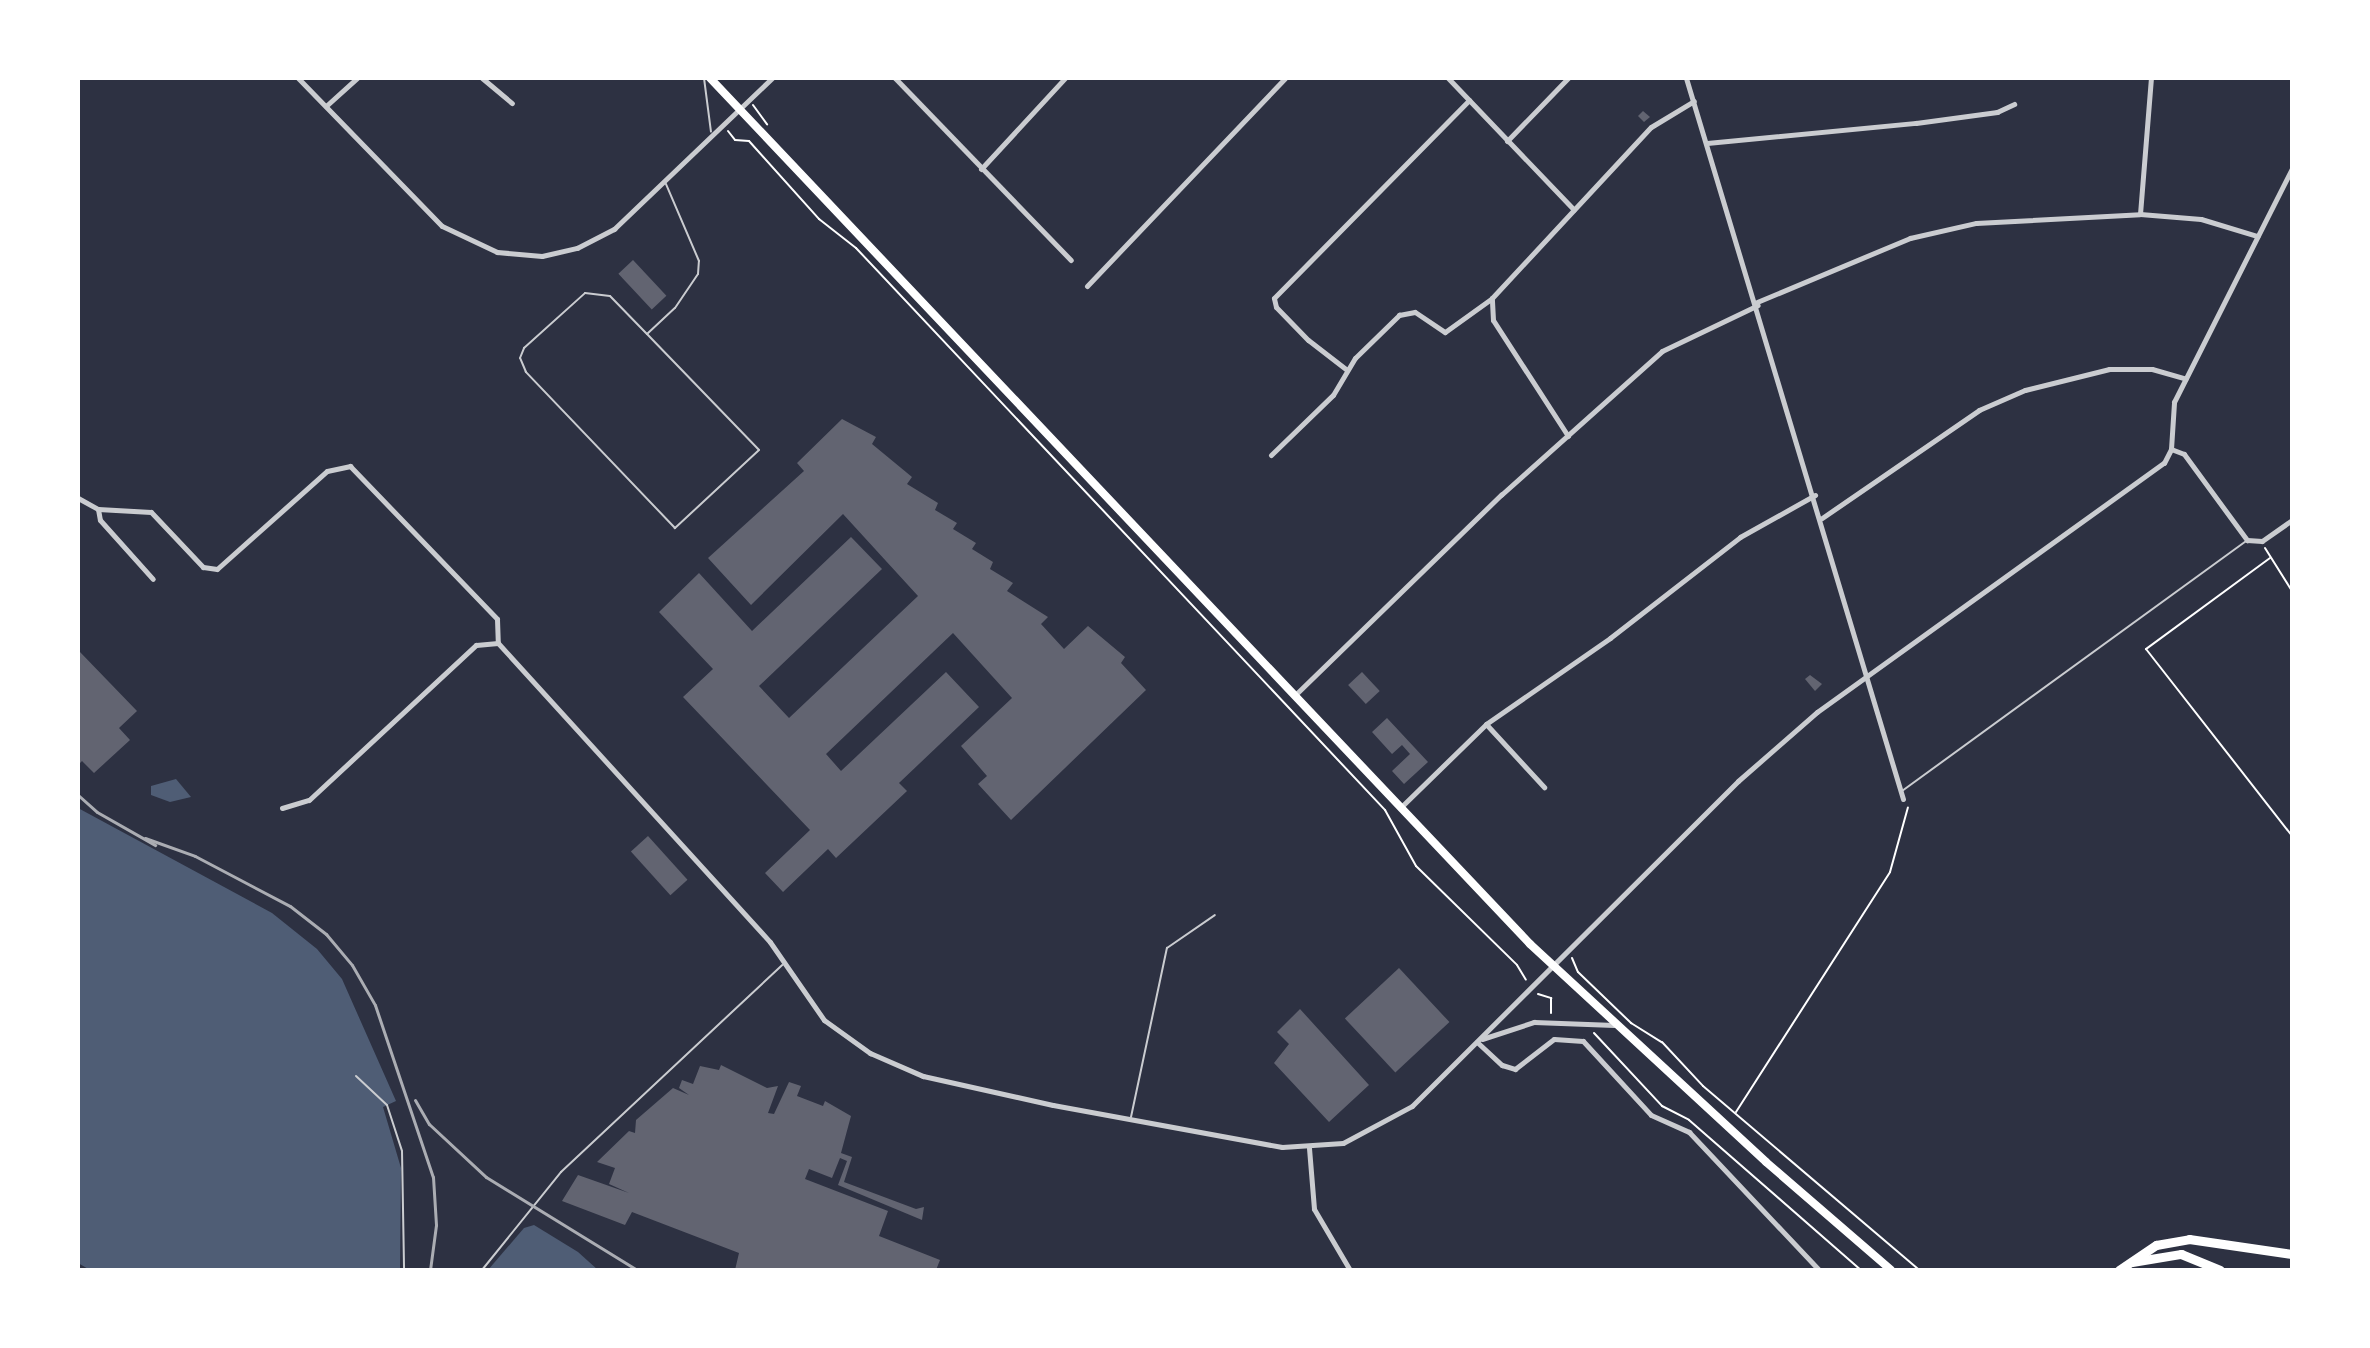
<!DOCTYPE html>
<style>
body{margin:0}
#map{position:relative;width:2370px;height:1348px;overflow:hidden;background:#2d3142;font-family:"Varela Round",sans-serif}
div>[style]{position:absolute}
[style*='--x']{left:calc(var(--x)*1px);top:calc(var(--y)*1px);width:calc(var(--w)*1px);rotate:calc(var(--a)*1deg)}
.water>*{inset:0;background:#4f5d75}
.building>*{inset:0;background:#626471;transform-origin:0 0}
.path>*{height:2px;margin:-1px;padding:0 1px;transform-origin:1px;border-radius:1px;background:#fff}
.service>*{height:2px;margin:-1px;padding:0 1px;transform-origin:1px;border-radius:1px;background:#caccd0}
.minor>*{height:5px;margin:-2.5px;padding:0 2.5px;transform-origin:2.5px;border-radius:2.5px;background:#caccd0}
.primary>*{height:8px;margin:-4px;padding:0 4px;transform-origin:4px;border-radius:4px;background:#fff}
.motorway>*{height:9px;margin:-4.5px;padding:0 4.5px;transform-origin:4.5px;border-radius:4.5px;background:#fff}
.rail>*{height:3px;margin:-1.5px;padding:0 1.5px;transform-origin:1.5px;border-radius:1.5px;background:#abadb3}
span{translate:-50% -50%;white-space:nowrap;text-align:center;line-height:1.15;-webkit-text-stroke:8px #fff;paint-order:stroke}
.frame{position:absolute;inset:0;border:80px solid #fff;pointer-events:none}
</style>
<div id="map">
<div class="water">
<div style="clip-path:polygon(176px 779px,191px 797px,170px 802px,151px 795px,151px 786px)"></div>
<div style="clip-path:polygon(78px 808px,272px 913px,317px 949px,342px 979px,396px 1101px,383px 1107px,401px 1168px,400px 1270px,90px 1270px,78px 1263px)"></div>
<div style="clip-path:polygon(534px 1225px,578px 1252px,598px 1270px,488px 1270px,524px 1228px)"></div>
</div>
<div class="building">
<div style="clip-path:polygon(1643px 111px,1650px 117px,1644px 122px,1638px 116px)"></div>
<div style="left:633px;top:260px;width:49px;height:20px;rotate:47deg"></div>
<div style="clip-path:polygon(842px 419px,876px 437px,872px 444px,912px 477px,907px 484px,938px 503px,935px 510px,957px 523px,953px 529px,976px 543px,972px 549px,993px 562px,990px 569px,1013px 583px,1007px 591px,1048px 617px,1041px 624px,1064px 649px,1088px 626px,1125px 657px,1121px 663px,1146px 690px,1011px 820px,978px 784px,987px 776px,961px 746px,1012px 698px,953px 633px,826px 754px,841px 771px,946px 672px,979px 707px,899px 783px,907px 791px,836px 858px,828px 849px,783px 892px,765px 873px,810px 830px,683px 697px,713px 669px,659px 612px,699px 573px,752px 631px,851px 537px,882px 569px,759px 686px,789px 718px,918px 596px,843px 514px,751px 605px,708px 558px,804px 471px,797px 463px)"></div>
<div style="clip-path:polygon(80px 652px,137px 711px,119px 728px,130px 740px,94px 773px,82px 761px,78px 765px)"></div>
<div style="left:1362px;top:672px;width:26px;height:19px;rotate:47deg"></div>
<div style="clip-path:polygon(1810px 675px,1822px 684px,1815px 691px,1805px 679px)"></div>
<div style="clip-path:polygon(1387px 718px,1428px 762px,1404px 784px,1392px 771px,1410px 754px,1402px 745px,1392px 754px,1372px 732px)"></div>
<div style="left:648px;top:836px;width:59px;height:23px;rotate:48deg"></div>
<div style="left:1399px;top:968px;width:74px;height:74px;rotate:47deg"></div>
<div style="clip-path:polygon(1300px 1009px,1369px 1085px,1329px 1122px,1274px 1063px,1289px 1044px,1277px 1032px)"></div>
<div style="clip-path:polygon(721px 1065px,767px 1088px,778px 1086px,768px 1113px,774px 1114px,789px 1082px,801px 1086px,797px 1096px,823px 1106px,825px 1101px,851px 1116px,841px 1153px,852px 1157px,844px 1182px,916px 1209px,924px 1207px,922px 1220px,838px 1185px,847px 1161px,840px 1158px,832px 1178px,809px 1169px,805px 1179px,888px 1211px,879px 1236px,940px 1260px,936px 1270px,735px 1270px,739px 1253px,632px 1212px,625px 1225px,562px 1201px,578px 1175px,629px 1193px,609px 1184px,615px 1168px,597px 1162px,629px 1131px,635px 1133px,636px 1120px,673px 1088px,689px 1095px,679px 1088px,682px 1080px,693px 1084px,700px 1066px,719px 1070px)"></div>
</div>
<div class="path">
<div style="--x:753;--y:105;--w:24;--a:54"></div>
<div style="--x:728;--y:131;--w:11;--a:52"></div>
<div style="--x:735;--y:140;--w:14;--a:4"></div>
<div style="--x:749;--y:141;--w:105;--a:48.1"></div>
<div style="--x:819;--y:219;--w:47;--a:38.1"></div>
<div style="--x:856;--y:248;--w:772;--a:46.73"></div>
<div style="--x:1385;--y:810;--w:64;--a:61"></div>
<div style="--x:1416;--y:866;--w:141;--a:44.4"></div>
<div style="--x:1517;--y:965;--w:17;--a:59"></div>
<div style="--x:2265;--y:548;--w:51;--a:57.9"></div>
<div style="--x:2270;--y:558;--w:154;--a:143.7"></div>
<div style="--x:2146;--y:649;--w:237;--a:52"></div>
<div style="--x:1572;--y:958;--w:15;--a:67"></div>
<div style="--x:1578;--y:972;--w:74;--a:43.9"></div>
<div style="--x:1631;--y:1023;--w:36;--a:32"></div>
<div style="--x:1662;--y:1042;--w:60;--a:47"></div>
<div style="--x:1703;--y:1086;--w:284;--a:40.4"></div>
<div style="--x:1538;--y:994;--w:14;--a:17"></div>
<div style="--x:1551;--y:998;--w:15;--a:90"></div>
<div style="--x:1594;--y:1033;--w:100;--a:47"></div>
<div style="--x:1662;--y:1106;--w:30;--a:27"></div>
<div style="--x:1689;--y:1120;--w:228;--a:41.1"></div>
<div style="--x:1736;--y:1112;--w:285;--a:-57.3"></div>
<div style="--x:1890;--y:872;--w:67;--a:-74.5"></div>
<div style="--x:78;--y:1268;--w:4;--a:34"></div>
</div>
<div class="service">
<div style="--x:704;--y:78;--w:54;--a:82.6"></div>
<div style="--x:647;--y:334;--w:161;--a:46"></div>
<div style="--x:759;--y:450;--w:115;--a:137.1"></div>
<div style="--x:675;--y:528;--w:216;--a:-133.7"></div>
<div style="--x:526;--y:372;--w:15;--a:-113"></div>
<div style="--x:520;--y:358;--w:11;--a:-68"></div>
<div style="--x:524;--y:348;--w:82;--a:-42"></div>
<div style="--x:585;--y:293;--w:25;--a:7"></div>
<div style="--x:610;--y:296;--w:53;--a:45.8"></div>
<div style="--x:647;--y:334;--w:38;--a:-43"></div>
<div style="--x:675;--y:308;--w:41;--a:-55.9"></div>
<div style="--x:698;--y:274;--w:13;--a:-86"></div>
<div style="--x:699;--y:261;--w:84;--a:-113.2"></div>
<div style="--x:1902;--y:791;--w:425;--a:-36"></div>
<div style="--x:356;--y:1076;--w:42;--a:43.1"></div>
<div style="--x:387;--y:1105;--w:48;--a:71.9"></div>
<div style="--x:402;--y:1151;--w:119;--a:89"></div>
<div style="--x:1131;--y:1117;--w:173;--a:-78"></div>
<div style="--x:1167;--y:948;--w:58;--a:-34.5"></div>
<div style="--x:482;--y:1270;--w:126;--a:-51.1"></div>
<div style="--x:561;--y:1172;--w:303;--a:-43.1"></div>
</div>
<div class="minor">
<div style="--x:298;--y:78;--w:206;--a:45.8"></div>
<div style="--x:442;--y:226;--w:61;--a:25.3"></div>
<div style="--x:497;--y:252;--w:45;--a:5.1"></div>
<div style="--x:542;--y:256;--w:36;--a:-13"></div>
<div style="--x:577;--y:248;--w:42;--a:-27.2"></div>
<div style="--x:614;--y:229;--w:219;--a:-43.7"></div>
<div style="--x:482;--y:78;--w:39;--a:40"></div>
<div style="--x:895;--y:78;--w:253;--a:46"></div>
<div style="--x:1448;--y:78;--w:182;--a:46.3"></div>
<div style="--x:1686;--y:78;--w:753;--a:73.25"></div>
<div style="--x:326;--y:106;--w:42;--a:-42.1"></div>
<div style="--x:1507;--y:141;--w:88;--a:-45.9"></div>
<div style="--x:1707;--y:143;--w:210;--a:-5.5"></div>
<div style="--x:1916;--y:123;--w:82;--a:-7.7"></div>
<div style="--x:1997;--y:112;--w:19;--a:-25"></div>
<div style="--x:981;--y:169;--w:124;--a:-47.3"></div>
<div style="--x:2140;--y:214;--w:136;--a:-85.4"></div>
<div style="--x:1087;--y:286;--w:287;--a:-46.4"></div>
<div style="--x:1757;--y:302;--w:166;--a:-22.7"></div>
<div style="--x:1910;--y:238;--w:68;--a:-12.8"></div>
<div style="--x:1976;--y:223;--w:164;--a:-3.1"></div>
<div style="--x:2140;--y:214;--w:61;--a:4.7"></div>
<div style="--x:2201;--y:219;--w:59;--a:16.9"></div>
<div style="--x:1347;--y:370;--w:49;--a:-142.4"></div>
<div style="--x:1308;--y:340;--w:46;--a:-134.1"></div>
<div style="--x:1276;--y:307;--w:9;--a:-103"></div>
<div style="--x:1274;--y:298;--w:278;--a:-45.4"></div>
<div style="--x:1568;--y:436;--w:138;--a:-122.9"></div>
<div style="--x:1493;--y:320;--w:22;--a:-93"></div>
<div style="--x:1492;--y:298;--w:233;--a:-47.1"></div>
<div style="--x:1651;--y:127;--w:50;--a:-31.2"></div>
<div style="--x:2171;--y:449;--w:14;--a:21"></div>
<div style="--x:2184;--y:454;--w:107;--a:53.8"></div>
<div style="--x:2247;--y:540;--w:15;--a:4"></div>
<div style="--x:2262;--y:541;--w:37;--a:-35"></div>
<div style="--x:1271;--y:455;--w:86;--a:-44.1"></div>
<div style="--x:1333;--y:395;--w:43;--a:-59.3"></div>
<div style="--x:1355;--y:358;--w:62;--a:-44.3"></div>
<div style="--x:1399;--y:315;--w:16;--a:-11"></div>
<div style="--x:1415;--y:312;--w:36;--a:34"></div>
<div style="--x:1445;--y:332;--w:57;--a:-35.7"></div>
<div style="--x:78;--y:498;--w:23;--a:29"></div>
<div style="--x:98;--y:509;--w:53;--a:3.2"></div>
<div style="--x:151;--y:512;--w:76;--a:46.6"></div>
<div style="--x:203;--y:567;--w:14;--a:8"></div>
<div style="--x:217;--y:569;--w:147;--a:-41.7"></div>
<div style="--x:327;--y:471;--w:24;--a:-12"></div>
<div style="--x:350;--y:466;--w:212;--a:46.1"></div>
<div style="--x:497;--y:619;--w:24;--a:88"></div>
<div style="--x:98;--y:509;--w:11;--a:80"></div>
<div style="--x:100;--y:520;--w:79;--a:48.1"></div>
<div style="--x:1822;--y:518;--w:191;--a:-34.5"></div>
<div style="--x:1979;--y:410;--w:50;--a:-23.5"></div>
<div style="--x:2025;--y:390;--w:87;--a:-14"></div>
<div style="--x:2109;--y:369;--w:43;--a:0"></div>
<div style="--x:2152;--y:369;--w:35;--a:16"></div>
<div style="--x:1294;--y:696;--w:289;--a:-44.2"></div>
<div style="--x:1501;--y:495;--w:216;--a:-41.8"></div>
<div style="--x:1662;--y:351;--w:106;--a:-25.6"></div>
<div style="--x:1486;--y:724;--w:86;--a:47.4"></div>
<div style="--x:282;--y:808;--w:28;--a:-17"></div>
<div style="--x:309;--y:800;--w:228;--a:-42.9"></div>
<div style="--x:476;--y:645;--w:22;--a:-5"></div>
<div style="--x:498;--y:643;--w:404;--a:47.7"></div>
<div style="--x:770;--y:942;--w:95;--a:55.3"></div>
<div style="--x:824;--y:1020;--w:57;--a:35.7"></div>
<div style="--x:870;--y:1053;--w:58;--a:23.5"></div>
<div style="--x:923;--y:1076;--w:133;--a:12.6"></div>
<div style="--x:1053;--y:1105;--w:233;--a:10.4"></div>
<div style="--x:1282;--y:1147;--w:61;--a:-3.8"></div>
<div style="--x:1343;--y:1143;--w:78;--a:-28.2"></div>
<div style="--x:1412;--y:1106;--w:460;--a:-44.9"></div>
<div style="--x:1738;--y:781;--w:105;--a:-41.1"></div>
<div style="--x:1817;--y:712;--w:427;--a:-35.7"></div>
<div style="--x:2164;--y:463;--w:16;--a:-63"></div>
<div style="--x:2171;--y:449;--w:47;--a:-86.3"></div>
<div style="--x:2174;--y:402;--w:262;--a:-63.2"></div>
<div style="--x:1400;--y:808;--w:120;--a:-44.3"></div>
<div style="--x:1486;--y:724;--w:151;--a:-34.7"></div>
<div style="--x:1610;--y:638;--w:165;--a:-37.8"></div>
<div style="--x:1740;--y:537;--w:86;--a:-29.2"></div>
<div style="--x:1482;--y:1039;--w:55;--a:-18.1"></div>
<div style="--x:1534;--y:1022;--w:80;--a:2.1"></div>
<div style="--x:1477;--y:1042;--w:34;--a:43"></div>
<div style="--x:1502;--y:1065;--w:14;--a:17"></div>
<div style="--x:1515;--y:1069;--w:49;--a:-37.6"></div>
<div style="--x:1554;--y:1039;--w:29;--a:4"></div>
<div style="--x:1583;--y:1041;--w:100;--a:47.4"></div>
<div style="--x:1651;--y:1115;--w:42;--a:24.1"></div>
<div style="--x:1689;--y:1132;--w:190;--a:46.7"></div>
<div style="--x:1309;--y:1148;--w:61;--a:85.3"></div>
<div style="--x:1314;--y:1209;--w:71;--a:59.5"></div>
</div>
<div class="primary">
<div style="--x:710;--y:78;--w:1193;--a:46.56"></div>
<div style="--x:1530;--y:944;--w:321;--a:42.7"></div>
<div style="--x:1766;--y:1162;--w:165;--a:40.8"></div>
</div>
<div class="motorway">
<div style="--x:2132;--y:1262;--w:50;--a:-9.3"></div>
<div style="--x:2181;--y:1254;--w:42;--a:22.3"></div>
<div style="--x:2119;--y:1270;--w:45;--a:-34"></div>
<div style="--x:2156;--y:1245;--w:34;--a:-10"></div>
<div style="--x:2189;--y:1239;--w:104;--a:8.3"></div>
</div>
<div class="rail">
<div style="--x:78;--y:795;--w:25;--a:42"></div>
<div style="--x:97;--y:812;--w:67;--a:29.6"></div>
<div style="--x:145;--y:838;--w:53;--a:19.8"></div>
<div style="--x:195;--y:856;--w:107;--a:27.8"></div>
<div style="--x:290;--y:906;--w:46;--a:37.9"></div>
<div style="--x:326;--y:934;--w:40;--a:50"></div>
<div style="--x:352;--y:965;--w:46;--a:60.1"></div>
<div style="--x:375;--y:1005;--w:182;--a:71.4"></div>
<div style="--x:433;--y:1177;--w:48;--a:86.4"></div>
<div style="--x:436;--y:1225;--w:45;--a:97.6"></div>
<div style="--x:415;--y:1100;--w:28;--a:60"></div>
<div style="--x:429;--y:1124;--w:78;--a:42.9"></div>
<div style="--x:486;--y:1177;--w:177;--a:31.6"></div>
</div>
<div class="frame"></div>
</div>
